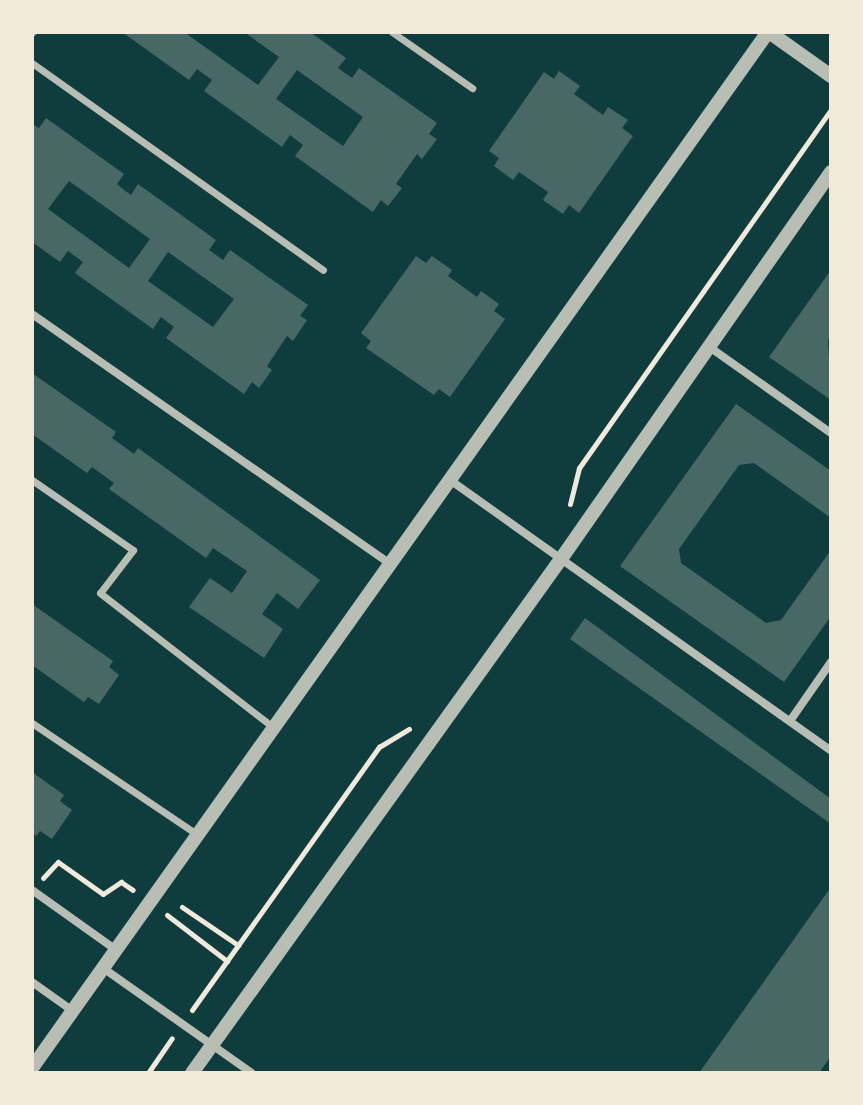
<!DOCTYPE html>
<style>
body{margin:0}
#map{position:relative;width:863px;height:1105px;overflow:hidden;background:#0f3d3e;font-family:Raleway,sans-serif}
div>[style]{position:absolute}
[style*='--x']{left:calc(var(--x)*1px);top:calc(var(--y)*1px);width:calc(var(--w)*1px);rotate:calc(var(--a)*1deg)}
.building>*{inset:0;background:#486865}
.path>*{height:5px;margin:-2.5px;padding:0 2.5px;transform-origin:2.5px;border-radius:2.5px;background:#f1e9da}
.pedestrian>*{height:7px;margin:-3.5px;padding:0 3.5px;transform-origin:3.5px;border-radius:3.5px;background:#b8beb3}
.minor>*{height:8px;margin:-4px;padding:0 4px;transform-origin:4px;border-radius:4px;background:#b8beb3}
.tertiary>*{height:14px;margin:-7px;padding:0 7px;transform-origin:7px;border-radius:7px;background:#b8beb3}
span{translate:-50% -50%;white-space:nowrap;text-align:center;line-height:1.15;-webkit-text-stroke:7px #f1e9da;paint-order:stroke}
.frame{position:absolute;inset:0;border:34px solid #f1e9da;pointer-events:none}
</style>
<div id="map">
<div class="building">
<div style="clip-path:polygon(evenodd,122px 32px,184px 32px,258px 85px,279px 57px,244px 32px,310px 32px,346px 58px,338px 68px,352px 78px,359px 68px,437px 123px,429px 134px,437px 139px,422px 159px,417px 154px,396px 184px,402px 188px,388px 206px,381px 200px,373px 212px,295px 156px,303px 145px,290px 135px,282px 147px,204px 91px,212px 80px,197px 69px,189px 80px,122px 32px,297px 70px,363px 117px,343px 146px,276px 99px,297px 70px)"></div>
<div style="clip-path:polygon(559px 71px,580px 86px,574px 94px,603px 115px,608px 107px,628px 120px,622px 128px,633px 136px,579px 213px,569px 205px,563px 214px,543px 200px,548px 192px,519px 172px,513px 180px,494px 166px,499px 158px,489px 151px,544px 72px,554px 79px)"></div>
<div style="clip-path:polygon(evenodd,46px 118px,124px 174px,117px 184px,124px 190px,131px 195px,138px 184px,216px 240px,209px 250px,223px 260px,230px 250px,308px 305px,300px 316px,307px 320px,293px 341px,287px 336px,267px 366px,272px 370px,259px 388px,252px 382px,244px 394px,166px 338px,174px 327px,161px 317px,153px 329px,75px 273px,83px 262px,68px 251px,60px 262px,32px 242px,32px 124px,39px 128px,46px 118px,69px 181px,150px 239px,129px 268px,48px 209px,69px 181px,46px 118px,168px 252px,234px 299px,213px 327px,148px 281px,168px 252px)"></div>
<div style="clip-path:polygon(416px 256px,426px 263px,432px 256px,452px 270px,448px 276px,477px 297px,481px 291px,499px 304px,494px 311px,505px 319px,450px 397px,439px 389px,434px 395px,366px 348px,371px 341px,361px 333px)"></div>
<div style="clip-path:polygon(831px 270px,831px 336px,828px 340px,831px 400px,769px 357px)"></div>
<div style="clip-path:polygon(32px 373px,116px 432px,112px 438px,134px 454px,138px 448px,320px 580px,298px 609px,277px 593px,262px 614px,283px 629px,264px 658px,189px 607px,210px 578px,232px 593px,247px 571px,213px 548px,206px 558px,109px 489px,114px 483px,92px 467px,87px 473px,32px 434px)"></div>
<div style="clip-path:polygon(736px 404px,831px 471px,831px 518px,754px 463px,739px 465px,679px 549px,681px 563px,766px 623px,781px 620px,831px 550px,831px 616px,784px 682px,620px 566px)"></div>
<div style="clip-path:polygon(32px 604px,113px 661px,109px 667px,119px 675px,99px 704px,88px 697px,84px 702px,32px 665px)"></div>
<div style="clip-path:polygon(585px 618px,831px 799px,831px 824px,570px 639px)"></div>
<div style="clip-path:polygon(32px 772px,64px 795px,60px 801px,72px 810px,52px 839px,40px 831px,36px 836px,32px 833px)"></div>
<div style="clip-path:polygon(831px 887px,831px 1056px,819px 1073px,699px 1073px)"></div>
</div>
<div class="path">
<div style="--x:570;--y:504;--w:37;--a:-76"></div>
<div style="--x:579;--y:468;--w:438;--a:-54.9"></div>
<div style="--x:43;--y:878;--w:22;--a:-47"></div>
<div style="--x:58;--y:862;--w:55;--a:35.4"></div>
<div style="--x:103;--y:894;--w:22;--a:-34"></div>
<div style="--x:121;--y:882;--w:14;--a:34"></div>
<div style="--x:182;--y:907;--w:68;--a:34.2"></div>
<div style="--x:167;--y:915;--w:76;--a:37.5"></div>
<div style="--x:192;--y:1010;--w:323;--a:-54.6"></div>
<div style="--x:379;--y:747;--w:35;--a:-31"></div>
<div style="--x:148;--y:1073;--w:42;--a:-55.6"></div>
</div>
<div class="pedestrian">
<div style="--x:392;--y:32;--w:98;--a:35"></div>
<div style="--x:32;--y:63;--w:357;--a:35.4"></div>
<div style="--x:32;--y:480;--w:123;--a:34.7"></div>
<div style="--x:133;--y:550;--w:54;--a:127.5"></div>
<div style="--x:100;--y:593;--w:220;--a:37.8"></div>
<div style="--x:32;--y:723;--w:200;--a:34"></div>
</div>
<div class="minor">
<div style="--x:32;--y:33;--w:1;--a:-45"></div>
<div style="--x:32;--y:314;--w:437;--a:34.9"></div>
<div style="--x:708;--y:346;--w:151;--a:35.3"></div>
<div style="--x:450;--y:480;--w:468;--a:35.4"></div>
<div style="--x:790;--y:721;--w:72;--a:-55.2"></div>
<div style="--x:32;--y:890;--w:103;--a:35.5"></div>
<div style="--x:103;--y:968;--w:182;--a:35.2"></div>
<div style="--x:32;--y:982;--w:50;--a:35.3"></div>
</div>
<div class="tertiary">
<div style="--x:769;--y:32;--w:76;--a:35.4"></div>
<div style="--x:32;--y:1068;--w:1271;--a:-54.61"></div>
<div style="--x:192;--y:1073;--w:633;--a:-54.33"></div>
<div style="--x:561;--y:559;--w:472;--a:-55.1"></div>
</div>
<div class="frame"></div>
</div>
